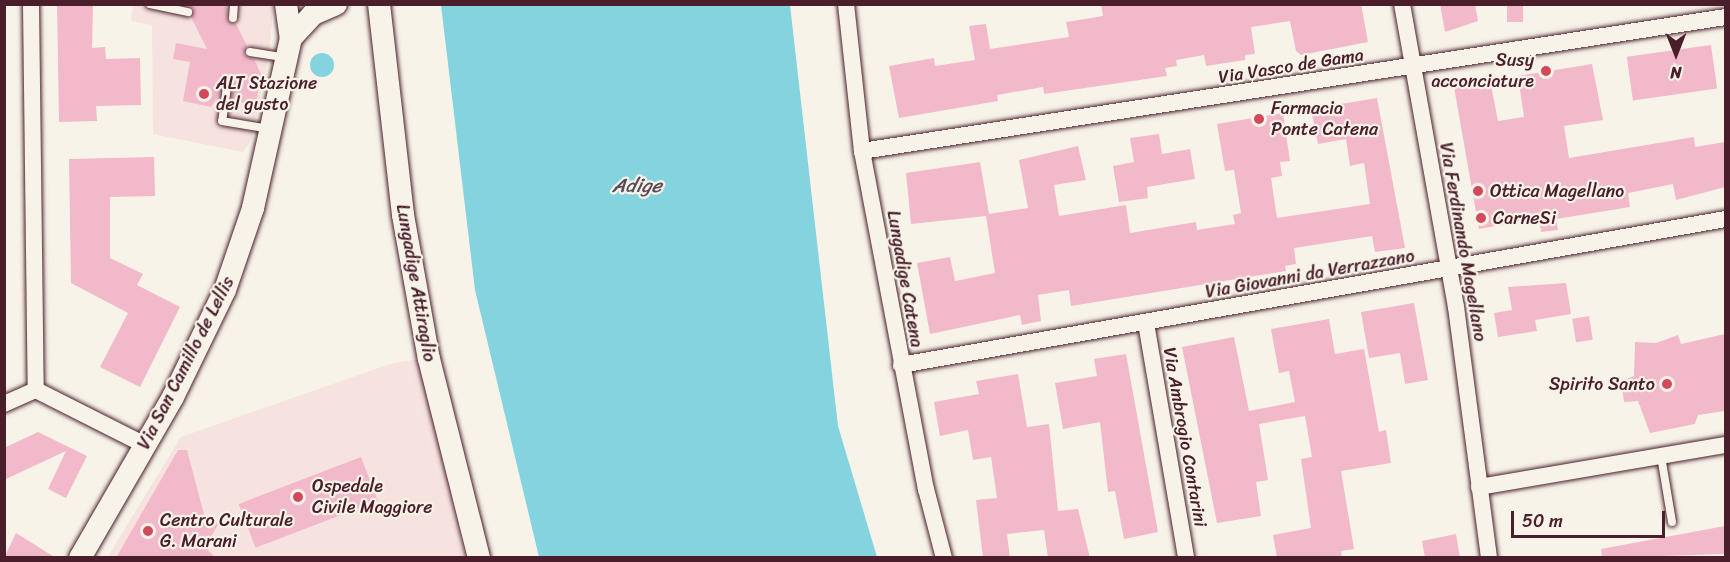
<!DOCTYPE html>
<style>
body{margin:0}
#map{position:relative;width:1730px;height:562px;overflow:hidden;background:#f7f3e8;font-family:Sriracha,sans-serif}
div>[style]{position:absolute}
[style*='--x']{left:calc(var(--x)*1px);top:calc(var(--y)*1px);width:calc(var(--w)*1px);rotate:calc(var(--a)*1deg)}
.built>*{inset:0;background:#f6e2df}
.water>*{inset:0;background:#84d4e0}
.round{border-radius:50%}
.building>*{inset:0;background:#f2b9cb;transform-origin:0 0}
.roads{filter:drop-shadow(0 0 2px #4a1f2b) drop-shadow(0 0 2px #4a1f2b)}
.lane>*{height:8px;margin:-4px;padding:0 4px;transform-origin:4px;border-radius:4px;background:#f7f3e8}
.street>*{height:16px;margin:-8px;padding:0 8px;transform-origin:8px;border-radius:8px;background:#f7f3e8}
.secondary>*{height:22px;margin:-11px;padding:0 11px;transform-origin:11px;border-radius:11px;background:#f7f3e8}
.dots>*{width:16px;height:16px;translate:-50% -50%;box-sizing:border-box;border:3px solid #f7f3e8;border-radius:50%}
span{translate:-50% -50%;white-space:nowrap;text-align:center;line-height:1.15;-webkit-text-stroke:4.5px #f7f3e8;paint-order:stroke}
.poi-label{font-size:18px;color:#4a1f2b}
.right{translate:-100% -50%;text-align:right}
.left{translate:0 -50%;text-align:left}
.street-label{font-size:18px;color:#4a1f2b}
.water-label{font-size:20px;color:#584c58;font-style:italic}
.frame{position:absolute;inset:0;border:6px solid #4a1f2b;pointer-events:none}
.north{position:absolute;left:1646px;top:24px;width:60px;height:60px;-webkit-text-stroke:4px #f7f3e8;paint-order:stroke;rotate:180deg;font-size:16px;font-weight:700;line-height:24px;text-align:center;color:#4a1f2b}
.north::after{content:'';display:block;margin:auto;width:21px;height:27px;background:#4a1f2b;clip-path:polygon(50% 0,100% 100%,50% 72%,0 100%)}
.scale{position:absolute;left:1511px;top:511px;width:154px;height:27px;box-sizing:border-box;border:3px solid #4a1f2b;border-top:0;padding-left:8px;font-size:18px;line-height:21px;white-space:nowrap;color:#4a1f2b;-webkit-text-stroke:4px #f7f3e8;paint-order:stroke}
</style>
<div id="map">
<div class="built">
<div style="clip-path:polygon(133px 5px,273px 5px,270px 47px,252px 139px,243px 152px,153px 134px,152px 25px,131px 21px)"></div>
<div style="clip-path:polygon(421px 359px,465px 557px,107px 558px,181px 437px,393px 363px)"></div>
</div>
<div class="water">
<div style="clip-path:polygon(441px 5px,790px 5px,838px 426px,877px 557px,539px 557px,475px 290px)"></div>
<div class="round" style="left:310px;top:53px;width:24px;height:24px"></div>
</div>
<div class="building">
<div style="clip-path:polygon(57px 4px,93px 4px,92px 48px,105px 47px,106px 59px,140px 58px,141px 105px,96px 106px,97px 121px,59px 122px)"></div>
<div style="clip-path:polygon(184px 4px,226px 4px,228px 21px,236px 24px,247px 46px,244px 55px,254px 59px,261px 74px,256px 105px,231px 101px,233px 85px,227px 81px,211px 107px,183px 101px,190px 62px,173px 59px,176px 43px,207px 49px,191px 17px,194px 9px)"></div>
<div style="clip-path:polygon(1101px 4px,1361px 4px,1368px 42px,1301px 55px,1296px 51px,1290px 21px,1251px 27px,1255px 54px,1245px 55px,1245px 60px,1206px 66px,1204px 55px,1176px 60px,1177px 66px,1165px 68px,1167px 76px,1044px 94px,1043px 87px,997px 95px,998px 101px,899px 118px,889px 66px,934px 58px,935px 66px,975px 60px,969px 26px,986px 24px,990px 49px,1069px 37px,1066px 22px,1103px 16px)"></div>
<div style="clip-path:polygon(1440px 4px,1475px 4px,1478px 21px,1445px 32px)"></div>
<div style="left:1507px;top:4px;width:16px;height:18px"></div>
<div style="left:1711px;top:45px;width:44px;height:85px;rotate:82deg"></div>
<div style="clip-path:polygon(1592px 64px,1603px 120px,1564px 126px,1569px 158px,1694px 137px,1695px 147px,1725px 142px,1725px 187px,1676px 200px,1673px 184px,1628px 193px,1630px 207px,1556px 219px,1558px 230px,1541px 232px,1539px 218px,1479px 229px,1454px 87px,1490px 80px,1498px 121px,1524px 117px,1518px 76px)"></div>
<div style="clip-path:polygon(1377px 98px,1405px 248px,1375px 252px,1372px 236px,1294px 248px,1296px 264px,1285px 266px,1286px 271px,1071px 306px,1069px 290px,1038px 295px,1041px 321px,1022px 325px,1020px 315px,930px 334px,917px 263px,950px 257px,955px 281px,995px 273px,986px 216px,911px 224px,906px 173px,980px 162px,989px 214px,1028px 208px,1019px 160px,1078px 146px,1086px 180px,1054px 185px,1059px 216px,1126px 205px,1130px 233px,1196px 222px,1197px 230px,1235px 224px,1233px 215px,1241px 213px,1234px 170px,1225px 171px,1217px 124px,1283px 113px,1290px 161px,1280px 162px,1282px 176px,1271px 178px,1277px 218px,1370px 204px,1364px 163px,1350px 166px,1346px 139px,1318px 144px,1311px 109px)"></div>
<div style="clip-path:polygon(1159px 134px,1162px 154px,1190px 149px,1195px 179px,1147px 187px,1148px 198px,1119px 202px,1113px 166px,1134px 162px,1130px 138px)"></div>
<div style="clip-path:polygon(154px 157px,155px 196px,110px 197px,110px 258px,143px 274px,137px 285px,180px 307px,140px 387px,100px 367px,128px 313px,71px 283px,69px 159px)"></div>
<div style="clip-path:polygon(1566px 283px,1571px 314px,1535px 320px,1537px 331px,1498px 337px,1494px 313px,1512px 310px,1508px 287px)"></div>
<div style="clip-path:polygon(1414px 303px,1428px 380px,1405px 384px,1400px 353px,1369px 358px,1361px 312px)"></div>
<div style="left:1589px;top:316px;width:24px;height:17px;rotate:81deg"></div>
<div style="clip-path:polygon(1329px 319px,1335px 354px,1364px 349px,1379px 432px,1386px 430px,1391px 463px,1341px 471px,1354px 549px,1341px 551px,1342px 558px,1277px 558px,1273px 535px,1311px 528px,1301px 459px,1312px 457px,1305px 416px,1259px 424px,1268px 480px,1256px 482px,1261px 516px,1217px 523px,1182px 347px,1234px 337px,1249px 411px,1295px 402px,1289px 371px,1279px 373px,1271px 329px)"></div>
<div style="clip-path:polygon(1725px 334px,1725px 411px,1698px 415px,1695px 424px,1650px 433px,1638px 401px,1624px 402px,1621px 381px,1634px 376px,1635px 342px,1656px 343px,1678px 335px,1681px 344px)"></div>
<div style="clip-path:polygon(1126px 354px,1158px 532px,1124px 539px,1115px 491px,1108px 492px,1100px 422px,1063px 429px,1055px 383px,1097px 376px,1094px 359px)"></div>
<div style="clip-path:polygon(1018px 374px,1027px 427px,1049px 424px,1058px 511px,1078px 509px,1090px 558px,1048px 558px,1044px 530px,1007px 534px,1010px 558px,983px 558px,976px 500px,997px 498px,991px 457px,973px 460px,968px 430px,940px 436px,934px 402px,979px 394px,976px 381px)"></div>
<div style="clip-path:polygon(38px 432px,87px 456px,66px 498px,48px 489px,66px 451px,4px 480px,4px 448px)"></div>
<div style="clip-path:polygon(178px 450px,187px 450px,207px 526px,219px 523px,205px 547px,216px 558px,116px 558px)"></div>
<div style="left:361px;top:457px;width:47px;height:131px;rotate:69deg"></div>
<div style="clip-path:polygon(1725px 526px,1725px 554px,1602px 558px,1601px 549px)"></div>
<div style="clip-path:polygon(16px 533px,56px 558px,4px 558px)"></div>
<div style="clip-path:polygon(1456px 534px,1460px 558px,1425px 558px,1422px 541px)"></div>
</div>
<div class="roads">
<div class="lane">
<div style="--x:150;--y:4;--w:39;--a:12"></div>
<div style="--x:233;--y:18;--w:14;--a:-86"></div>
<div style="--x:250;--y:52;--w:36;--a:9"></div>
<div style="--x:227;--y:87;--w:34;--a:98"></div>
<div style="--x:222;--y:121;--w:49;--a:9.5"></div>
<div style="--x:1661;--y:456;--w:67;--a:80.5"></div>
</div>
<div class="street">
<div style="--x:31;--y:4;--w:386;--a:89.3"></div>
<div style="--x:846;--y:4;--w:148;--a:83.8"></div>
<div style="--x:862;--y:151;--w:344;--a:79.3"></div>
<div style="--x:926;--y:489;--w:71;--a:75.4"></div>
<div style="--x:1402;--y:4;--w:308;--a:79.9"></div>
<div style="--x:1456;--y:307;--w:253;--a:82.5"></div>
<div style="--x:862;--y:151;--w:874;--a:-8.82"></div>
<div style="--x:1146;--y:323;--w:238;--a:80.3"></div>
<div style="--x:901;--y:365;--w:838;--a:-10.04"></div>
<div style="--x:4;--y:404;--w:35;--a:-24"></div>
<div style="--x:36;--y:390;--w:122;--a:26.8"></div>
<div style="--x:1479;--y:487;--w:251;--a:-9.7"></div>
</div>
<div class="secondary">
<div style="--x:286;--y:4;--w:34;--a:82"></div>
<div style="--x:379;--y:4;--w:212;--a:83.5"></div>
<div style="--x:403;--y:215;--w:146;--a:79.8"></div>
<div style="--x:429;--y:359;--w:205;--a:75.9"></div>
<div style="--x:80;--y:558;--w:186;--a:-60"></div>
<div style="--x:173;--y:397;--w:119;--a:-64.1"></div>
<div style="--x:225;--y:290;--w:87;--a:-71.1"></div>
<div style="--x:253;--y:208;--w:174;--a:-77.4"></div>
<div style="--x:291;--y:38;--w:33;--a:-47"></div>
<div style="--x:313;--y:14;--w:25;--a:-23"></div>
</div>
</div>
<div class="dots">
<div style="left:1546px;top:71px;background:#d1495b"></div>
<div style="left:204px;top:94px;background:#d1495b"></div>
<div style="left:1259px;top:119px;background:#d1495b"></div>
<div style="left:1478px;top:191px;background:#d1495b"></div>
<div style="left:1481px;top:218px;background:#d1495b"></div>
<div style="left:1667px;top:384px;background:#d1495b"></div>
<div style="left:298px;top:497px;background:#d1495b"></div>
<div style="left:148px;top:531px;background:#d1495b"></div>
</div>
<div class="poi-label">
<span class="right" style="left:1534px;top:71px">Susy<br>acconciature</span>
<span class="left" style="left:216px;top:94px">ALT Stazione<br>del gusto</span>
<span class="left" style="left:1271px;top:119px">Farmacia<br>Ponte Catena</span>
<span class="left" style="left:1490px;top:191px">Ottica Magellano</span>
<span class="left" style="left:1493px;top:218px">CarneSi</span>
<span class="right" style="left:1655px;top:384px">Spirito Santo</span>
<span class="left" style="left:312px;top:497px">Ospedale<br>Civile Maggiore</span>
<span class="left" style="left:160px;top:531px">Centro Culturale<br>G. Marani</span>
</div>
<div class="street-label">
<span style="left:1291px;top:66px;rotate:-9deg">Via Vasco de Gama</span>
<span style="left:1463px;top:242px;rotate:80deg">Via Ferdinando Magellano</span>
<span style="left:1310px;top:274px;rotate:-10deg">Via Giovanni da Verrazzano</span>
<span style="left:905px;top:279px;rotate:80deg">Lungadige Catena</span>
<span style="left:416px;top:283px;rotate:80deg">Lungadige Attiraglio</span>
<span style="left:186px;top:363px;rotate:-63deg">Via San Camillo de Lellis</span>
<span style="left:1185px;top:437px;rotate:80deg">Via Ambrogio Contarini</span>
</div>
<div class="water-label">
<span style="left:637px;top:185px">Adige</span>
</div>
<div class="frame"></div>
<div class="north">N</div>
<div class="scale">50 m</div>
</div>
